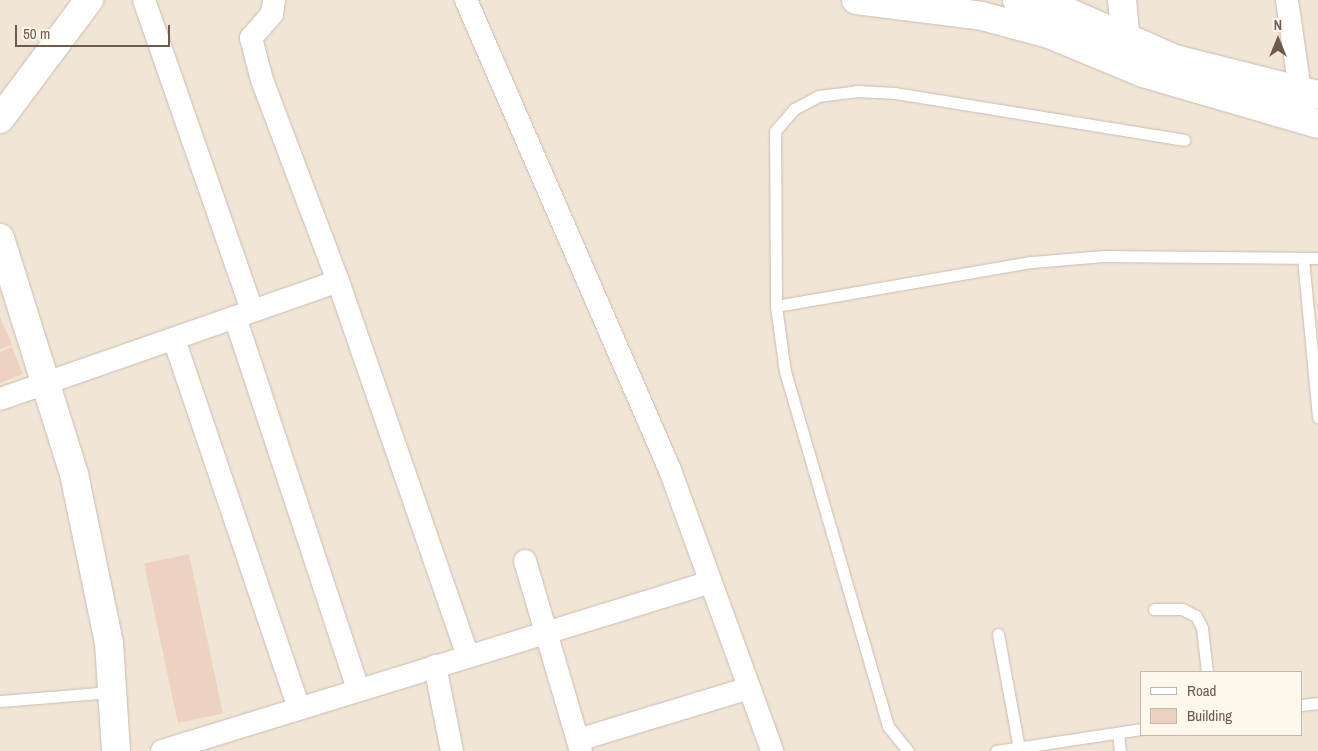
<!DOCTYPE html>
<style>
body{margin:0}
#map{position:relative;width:1318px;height:751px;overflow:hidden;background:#faf3e7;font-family:"Archivo Narrow",sans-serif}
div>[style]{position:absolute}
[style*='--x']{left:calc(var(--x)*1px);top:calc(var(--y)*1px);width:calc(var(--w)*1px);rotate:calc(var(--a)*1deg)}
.residential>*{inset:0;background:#f1e5d6}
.building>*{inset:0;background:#edd2c1;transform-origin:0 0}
.roads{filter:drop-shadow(0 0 1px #cbbbae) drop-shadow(0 0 1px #cbbbae)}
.service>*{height:11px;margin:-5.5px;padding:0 5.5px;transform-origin:5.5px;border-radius:5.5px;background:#fff}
.minor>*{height:22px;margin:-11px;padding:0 11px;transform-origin:11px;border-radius:11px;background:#fff}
.secondary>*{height:28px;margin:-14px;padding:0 14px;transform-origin:14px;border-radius:14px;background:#fff}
span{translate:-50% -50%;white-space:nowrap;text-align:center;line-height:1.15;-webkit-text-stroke:4px #fdf7ec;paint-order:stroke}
.legend{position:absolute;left:1140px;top:671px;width:162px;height:65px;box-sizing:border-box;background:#fdf7ec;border:1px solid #c5b8ac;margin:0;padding:6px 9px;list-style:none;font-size:15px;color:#715a4d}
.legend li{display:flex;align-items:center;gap:10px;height:25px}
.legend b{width:25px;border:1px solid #c5b8ac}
.north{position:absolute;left:1253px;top:15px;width:50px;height:50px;-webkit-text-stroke:4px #fdf7ec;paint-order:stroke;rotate:0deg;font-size:14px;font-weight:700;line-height:20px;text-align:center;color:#715a4d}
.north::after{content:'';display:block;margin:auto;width:18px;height:22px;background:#715a4d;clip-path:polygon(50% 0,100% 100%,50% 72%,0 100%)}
.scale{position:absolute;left:15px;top:25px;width:155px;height:22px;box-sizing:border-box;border:2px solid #715a4d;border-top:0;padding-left:6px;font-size:15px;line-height:18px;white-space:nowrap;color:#715a4d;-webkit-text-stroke:4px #fdf7ec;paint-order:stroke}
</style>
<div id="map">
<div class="residential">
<div style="clip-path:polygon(evenodd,0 0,1318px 0,1318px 751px,0 751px,0 0,1142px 672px,1302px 672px,1302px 735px,1142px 735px,1142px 672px)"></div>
</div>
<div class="building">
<div style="clip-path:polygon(0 317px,12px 345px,0 349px)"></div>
<div style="clip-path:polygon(12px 347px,23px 374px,0 383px,0 352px)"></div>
<div style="left:189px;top:554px;width:163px;height:46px;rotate:78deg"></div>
</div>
<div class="roads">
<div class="service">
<div style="--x:1303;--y:258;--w:160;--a:84.6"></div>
<div style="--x:776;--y:306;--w:260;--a:-9.8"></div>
<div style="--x:1032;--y:262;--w:72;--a:-4.8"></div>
<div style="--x:1104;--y:256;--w:214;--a:0.5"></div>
<div style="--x:1154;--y:609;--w:28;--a:0"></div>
<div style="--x:1182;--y:609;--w:16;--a:27"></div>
<div style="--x:1196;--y:616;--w:13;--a:63"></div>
<div style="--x:1202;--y:628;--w:44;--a:83.5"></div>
<div style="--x:998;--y:634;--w:116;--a:79.6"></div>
<div style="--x:0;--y:701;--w:112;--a:-4.6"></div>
<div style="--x:1302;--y:705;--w:16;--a:-7"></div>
<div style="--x:1118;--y:733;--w:18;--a:84"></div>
<div style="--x:908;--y:751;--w:32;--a:-129"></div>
<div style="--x:888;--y:726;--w:369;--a:-106.2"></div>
<div style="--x:785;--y:372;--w:67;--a:-97.8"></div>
<div style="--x:776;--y:306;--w:175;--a:-90.3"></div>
<div style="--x:775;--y:131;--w:29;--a:-49"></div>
<div style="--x:794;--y:109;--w:27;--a:-28"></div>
<div style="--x:818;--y:96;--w:38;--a:-7"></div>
<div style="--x:856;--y:91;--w:39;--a:3"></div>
<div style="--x:895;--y:93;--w:293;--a:9.2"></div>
<div style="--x:996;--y:751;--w:148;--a:-8.6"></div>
</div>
<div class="minor">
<div style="--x:144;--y:0;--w:329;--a:70.8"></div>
<div style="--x:274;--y:0;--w:14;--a:98"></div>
<div style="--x:272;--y:14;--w:32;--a:131"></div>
<div style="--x:251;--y:38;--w:43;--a:75.3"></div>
<div style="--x:262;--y:80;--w:215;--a:69.3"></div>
<div style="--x:338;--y:281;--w:397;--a:70.9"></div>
<div style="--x:466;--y:0;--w:512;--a:66.54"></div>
<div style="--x:670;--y:470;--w:299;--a:70"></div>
<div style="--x:1287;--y:0;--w:91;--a:81.8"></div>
<div style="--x:235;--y:317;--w:392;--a:71.7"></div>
<div style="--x:174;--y:339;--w:390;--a:71.3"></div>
<div style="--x:0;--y:399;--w:358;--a:-19.2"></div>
<div style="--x:525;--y:561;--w:198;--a:73.6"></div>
<div style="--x:435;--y:666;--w:87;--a:78.7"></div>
<div style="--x:578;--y:740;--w:179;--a:-16.9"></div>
<div style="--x:162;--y:751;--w:574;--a:-17.11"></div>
</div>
<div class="secondary">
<div style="--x:856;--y:0;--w:127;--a:7.2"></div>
<div style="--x:982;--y:16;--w:69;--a:15"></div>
<div style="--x:1049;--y:34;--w:102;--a:22.5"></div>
<div style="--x:1143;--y:73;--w:182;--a:16.2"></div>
<div style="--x:1017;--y:0;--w:45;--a:11.6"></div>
<div style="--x:1061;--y:9;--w:124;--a:23.7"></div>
<div style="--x:1175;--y:59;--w:147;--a:14.1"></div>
<div style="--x:1122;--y:0;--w:51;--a:84.4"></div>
<div style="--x:0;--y:119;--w:149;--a:-53.2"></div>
<div style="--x:0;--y:238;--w:247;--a:72.6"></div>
<div style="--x:74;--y:474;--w:173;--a:78.3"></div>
<div style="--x:109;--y:643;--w:108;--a:86.3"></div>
</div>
</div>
<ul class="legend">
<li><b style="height:6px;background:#fff"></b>Road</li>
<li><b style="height:14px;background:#edd2c1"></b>Building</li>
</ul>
<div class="north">N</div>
<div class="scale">50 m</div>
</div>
